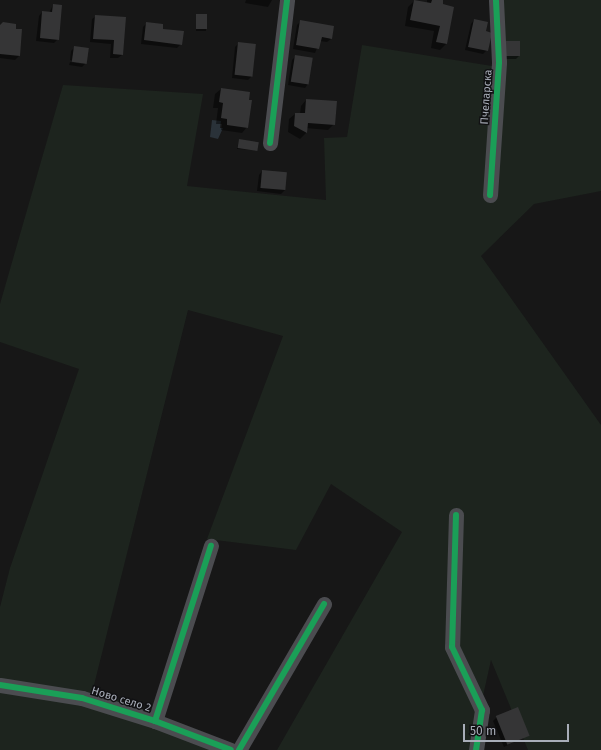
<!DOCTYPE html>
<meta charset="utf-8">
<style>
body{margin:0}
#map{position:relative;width:601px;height:750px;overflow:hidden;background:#171717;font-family:"Fira Sans",sans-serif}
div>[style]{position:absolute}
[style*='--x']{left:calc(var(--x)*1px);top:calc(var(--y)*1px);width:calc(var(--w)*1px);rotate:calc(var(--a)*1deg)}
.green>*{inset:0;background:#1d241e}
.water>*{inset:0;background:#2a3239}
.shadow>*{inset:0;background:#0007;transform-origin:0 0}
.building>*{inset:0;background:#353536;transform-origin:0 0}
.minor>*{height:15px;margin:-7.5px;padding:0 7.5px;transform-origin:7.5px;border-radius:7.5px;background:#4b4c50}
.cycleway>*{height:6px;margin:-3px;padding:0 3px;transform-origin:3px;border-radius:3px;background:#1a9f57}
span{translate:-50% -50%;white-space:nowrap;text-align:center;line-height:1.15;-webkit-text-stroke:3px #111113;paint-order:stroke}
.street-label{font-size:11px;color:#a8adb8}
.scale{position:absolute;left:463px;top:724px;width:106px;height:18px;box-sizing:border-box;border:2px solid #a8adb8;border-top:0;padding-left:5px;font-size:12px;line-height:14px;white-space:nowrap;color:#a8adb8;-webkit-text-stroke:3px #111113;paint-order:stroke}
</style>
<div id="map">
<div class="green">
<div style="clip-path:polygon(492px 0,601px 0,601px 191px,534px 204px,481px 256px,601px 425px,601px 750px,528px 750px,491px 660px,471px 750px,277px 750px,402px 532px,331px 484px,296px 550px,207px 539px,283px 336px,188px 310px,93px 689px,233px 745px,235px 750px,0 750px,0 607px,10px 568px,79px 369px,0 342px,0 304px,63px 85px,203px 94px,187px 186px,326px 200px,324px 138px,347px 137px,362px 45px,498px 67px)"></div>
</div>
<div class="water">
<div style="clip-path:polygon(212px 120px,221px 121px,220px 128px,223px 128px,218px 139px,210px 137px)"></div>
</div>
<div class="shadow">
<div style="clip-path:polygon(246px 0,272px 0,268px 7px,245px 3px)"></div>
<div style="clip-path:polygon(427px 0,442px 0,446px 44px,440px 50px,431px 48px,434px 31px,405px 26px,408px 7px,414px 1px,427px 3px)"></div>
<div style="clip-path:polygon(53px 5px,58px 39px,54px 43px,36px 41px,39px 16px,42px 12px,49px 13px)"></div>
<div style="left:196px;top:15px;width:10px;height:16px"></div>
<div style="clip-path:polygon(96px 16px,124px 18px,122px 55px,118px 58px,110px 58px,111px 44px,90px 42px,92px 19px)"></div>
<div style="clip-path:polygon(474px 20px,484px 32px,487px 50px,483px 54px,465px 50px,471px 24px)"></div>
<div style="clip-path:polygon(301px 21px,331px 39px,327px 42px,320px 41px,315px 53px,293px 49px,297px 25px)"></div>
<div style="clip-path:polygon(147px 23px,162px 30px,181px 44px,177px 48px,141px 44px,143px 27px)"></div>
<div style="clip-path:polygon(0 27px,21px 30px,19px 56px,15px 60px,0 58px)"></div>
<div style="clip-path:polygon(239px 43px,252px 76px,248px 80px,232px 78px,235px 47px)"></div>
<div style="clip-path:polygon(502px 46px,519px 56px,516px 59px,502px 59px)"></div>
<div style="clip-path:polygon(75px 47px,86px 63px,82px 67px,69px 65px,70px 62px,84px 64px,70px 60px,71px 51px)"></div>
<div style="clip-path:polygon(296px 56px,308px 84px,305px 88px,288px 85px,292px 60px)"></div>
<div style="clip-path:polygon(221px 89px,247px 127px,242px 133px,221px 130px,222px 124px,216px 124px,218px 108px,213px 108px,215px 94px)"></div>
<div style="clip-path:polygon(306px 100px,334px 124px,328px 130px,306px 128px,306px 133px,300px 139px,288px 132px,289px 119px,295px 114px,300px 114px,301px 106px)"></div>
<div style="clip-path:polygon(239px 140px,257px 150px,237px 149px)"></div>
<div style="clip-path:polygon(262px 171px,285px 190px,281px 194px,257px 191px,259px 175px)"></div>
<div style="clip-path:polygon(497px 717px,528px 735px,504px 747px,493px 721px)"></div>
</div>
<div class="building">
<div style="clip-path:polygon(414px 0,431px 3px,432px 0,443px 0,443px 4px,454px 7px,447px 44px,436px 42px,440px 26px,410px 20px)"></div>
<div style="clip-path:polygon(53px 4px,62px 5px,59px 40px,40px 38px,42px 11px,52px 12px)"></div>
<div style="left:196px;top:14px;width:11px;height:15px"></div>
<div style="clip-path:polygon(95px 15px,126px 17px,123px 55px,113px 54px,114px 40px,93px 39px)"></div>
<div style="clip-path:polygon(474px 19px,488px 22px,486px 31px,492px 33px,488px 51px,468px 47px)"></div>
<div style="clip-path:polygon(300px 20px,334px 26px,332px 39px,322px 37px,319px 49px,296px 45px)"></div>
<div style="clip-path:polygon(3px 22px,16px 24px,16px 29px,22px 29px,20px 56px,0 54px,0 25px)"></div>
<div style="clip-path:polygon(146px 22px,163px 24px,163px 29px,184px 31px,182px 45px,144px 40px)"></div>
<div style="left:505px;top:41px;width:15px;height:15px"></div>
<div style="left:238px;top:42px;width:18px;height:33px;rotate:6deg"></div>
<div style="left:74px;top:46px;width:15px;height:16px;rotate:8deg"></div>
<div style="left:295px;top:55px;width:18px;height:27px;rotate:9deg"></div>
<div style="clip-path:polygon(221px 88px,250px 92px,249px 100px,252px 100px,248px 128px,227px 125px,227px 119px,221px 118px,223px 103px,219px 102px)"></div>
<div style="clip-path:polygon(306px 99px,337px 101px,335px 125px,308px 123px,307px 133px,294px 126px,295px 113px,305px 113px)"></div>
<div style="left:239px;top:139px;width:20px;height:9px;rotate:9deg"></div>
<div style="left:262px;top:170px;width:25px;height:18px;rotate:5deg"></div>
<div style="left:518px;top:707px;width:31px;height:24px;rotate:68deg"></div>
</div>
<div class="minor">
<div style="--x:270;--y:143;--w:144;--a:-83.2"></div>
<div style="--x:490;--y:195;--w:133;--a:-86.1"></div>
<div style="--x:499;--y:62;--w:62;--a:-92.8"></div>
<div style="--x:456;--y:515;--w:132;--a:91.7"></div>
<div style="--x:452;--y:647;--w:70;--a:64.5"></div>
<div style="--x:482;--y:710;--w:40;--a:98.5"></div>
<div style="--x:0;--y:685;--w:83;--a:9"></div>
<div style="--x:82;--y:698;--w:77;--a:17.5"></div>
<div style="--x:155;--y:721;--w:81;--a:20.9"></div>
<div style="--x:155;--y:721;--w:184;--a:-72.3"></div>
<div style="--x:239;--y:750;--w:169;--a:-59.8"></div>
</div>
<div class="cycleway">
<div style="--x:270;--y:143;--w:144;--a:-83.2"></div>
<div style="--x:490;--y:195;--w:133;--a:-86.1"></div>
<div style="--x:499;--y:62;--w:62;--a:-92.8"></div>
<div style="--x:456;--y:515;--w:132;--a:91.7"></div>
<div style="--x:452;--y:647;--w:70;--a:64.5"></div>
<div style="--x:482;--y:710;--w:40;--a:98.5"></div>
<div style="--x:0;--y:685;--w:83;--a:9"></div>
<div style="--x:82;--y:698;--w:77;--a:17.5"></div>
<div style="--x:155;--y:721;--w:81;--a:20.9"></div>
<div style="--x:155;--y:721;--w:184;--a:-72.3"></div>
<div style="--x:239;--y:750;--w:169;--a:-59.8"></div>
</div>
<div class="street-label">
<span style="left:487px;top:97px;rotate:-86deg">Пчеларска</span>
<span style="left:121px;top:700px;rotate:17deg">Ново село 2</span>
</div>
<div class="scale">50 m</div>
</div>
